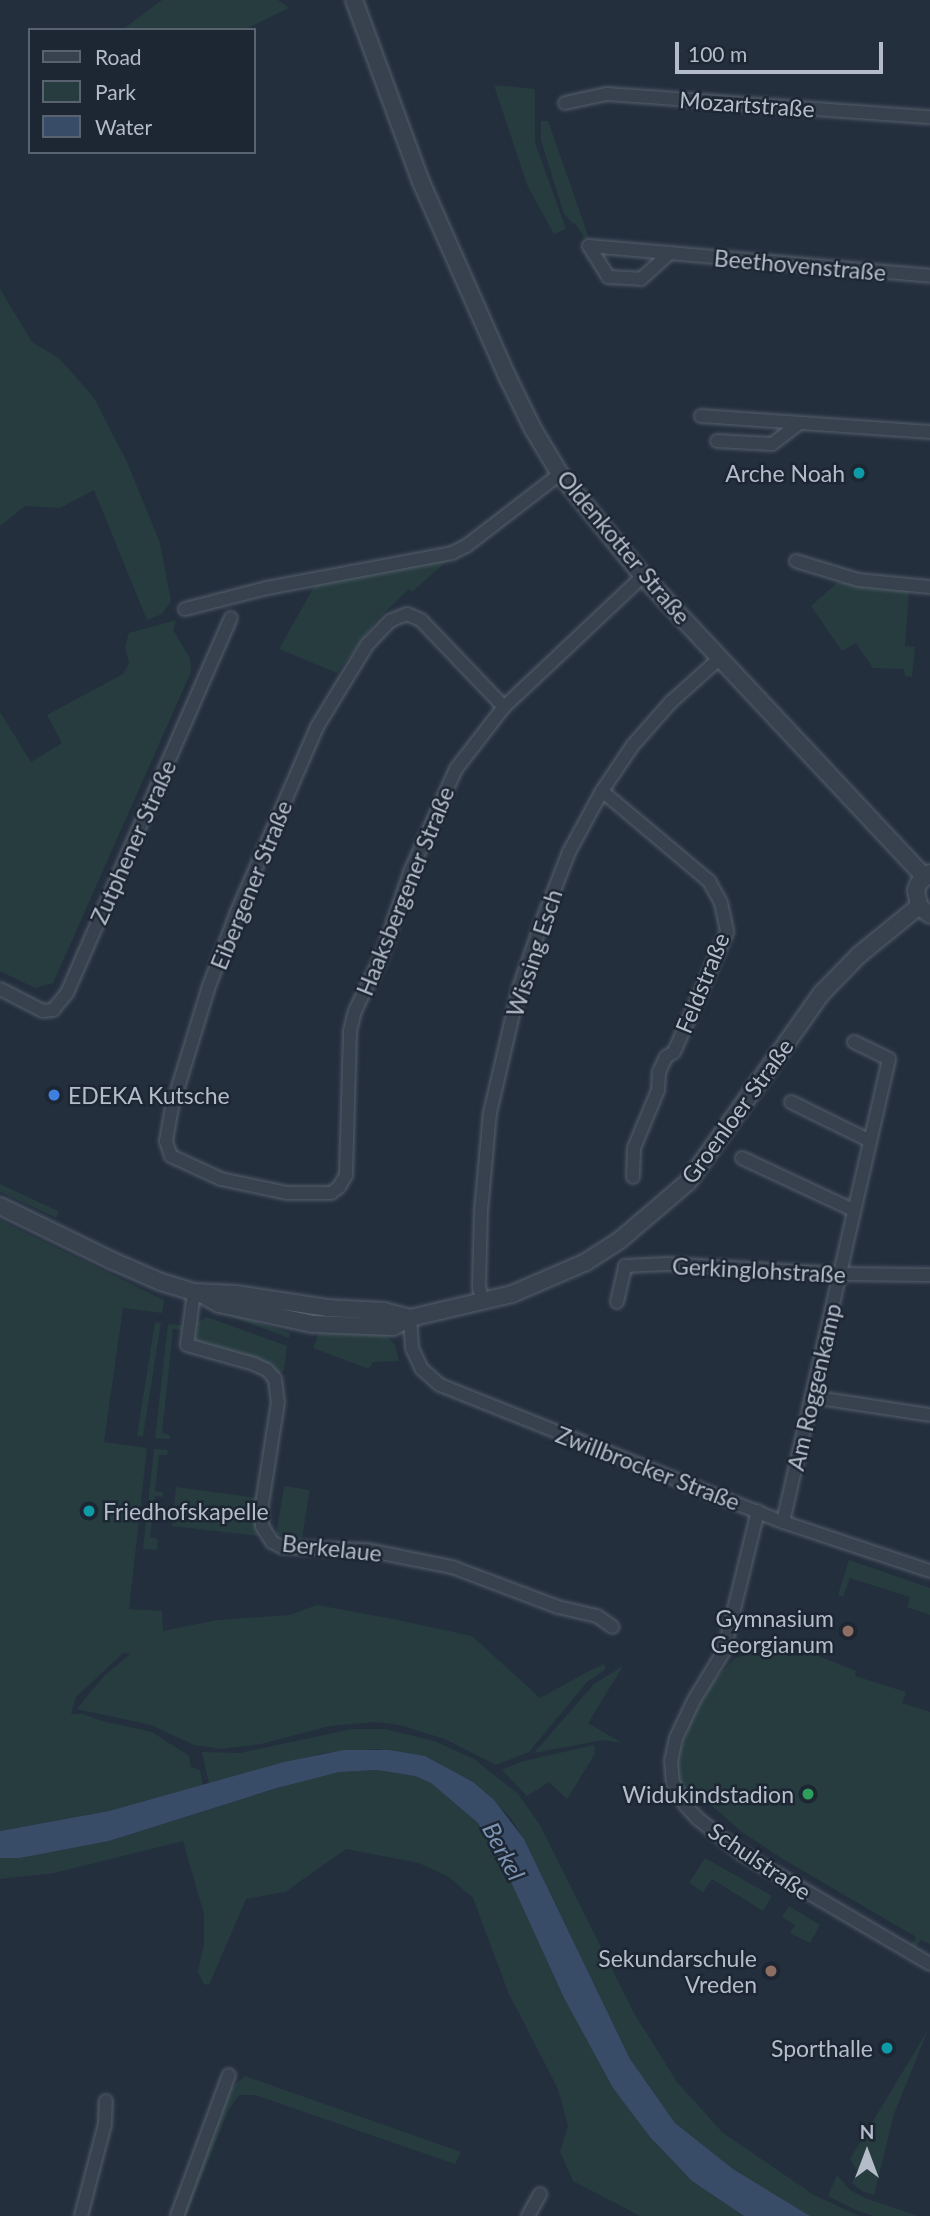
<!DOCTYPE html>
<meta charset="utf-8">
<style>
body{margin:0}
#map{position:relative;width:930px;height:2216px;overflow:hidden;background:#242f3e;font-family:Lato,sans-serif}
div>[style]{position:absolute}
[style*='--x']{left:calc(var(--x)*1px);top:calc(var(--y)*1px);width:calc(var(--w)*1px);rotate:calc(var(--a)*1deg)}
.green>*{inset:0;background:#263c3f;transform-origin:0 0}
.water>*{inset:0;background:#394c67}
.roads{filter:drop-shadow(0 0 2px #565f6c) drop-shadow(0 0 2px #565f6c)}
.minor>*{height:12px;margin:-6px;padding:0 6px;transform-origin:6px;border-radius:6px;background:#38414e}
.tertiary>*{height:16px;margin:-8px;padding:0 8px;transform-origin:8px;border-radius:8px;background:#38414e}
.dots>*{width:19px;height:19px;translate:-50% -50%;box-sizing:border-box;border:4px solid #1d2633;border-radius:50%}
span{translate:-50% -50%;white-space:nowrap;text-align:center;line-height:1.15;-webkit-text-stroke:5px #1d2633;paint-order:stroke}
.street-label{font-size:23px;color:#b4bcc9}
.poi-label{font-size:23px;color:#b4bcc9}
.right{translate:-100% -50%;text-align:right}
.left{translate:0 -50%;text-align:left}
.water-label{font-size:24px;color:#7c92b1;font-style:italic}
.legend{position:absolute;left:28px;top:28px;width:228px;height:126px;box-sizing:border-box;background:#1d2633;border:2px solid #59626f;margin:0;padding:9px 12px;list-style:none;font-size:21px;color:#b4bcc9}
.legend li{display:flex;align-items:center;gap:14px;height:35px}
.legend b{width:35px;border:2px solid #59626f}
.north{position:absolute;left:832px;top:2118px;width:70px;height:70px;-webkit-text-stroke:5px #1d2633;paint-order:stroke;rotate:0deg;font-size:19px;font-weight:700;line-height:28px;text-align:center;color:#b4bcc9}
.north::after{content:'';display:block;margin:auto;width:24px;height:32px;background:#b4bcc9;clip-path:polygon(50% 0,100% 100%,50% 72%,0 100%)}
.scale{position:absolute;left:675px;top:42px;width:208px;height:32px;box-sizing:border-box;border:4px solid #b4bcc9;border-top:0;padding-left:9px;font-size:21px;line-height:24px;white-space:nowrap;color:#b4bcc9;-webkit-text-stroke:5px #1d2633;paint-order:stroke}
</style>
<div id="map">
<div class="green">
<div style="clip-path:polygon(162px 0,278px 0,289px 8px,244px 30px,122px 30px)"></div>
<div style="clip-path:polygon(494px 85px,535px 89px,535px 143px,566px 229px,554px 234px,528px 187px)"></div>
<div style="clip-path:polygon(541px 121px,548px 121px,589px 238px,585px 239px,575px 223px,573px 224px,564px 214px,541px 140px)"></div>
<div style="clip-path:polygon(0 289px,32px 342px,60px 359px,94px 398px,127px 462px,160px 543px,171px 601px,162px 614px,147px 620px,94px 490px,60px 508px,25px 506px,0 526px)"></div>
<div style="clip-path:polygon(446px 557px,447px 561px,412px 592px,409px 589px,377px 620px,337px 673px,279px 649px,316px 583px)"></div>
<div style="clip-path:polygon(838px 582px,909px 591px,905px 646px,915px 647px,912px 677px,905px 676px,904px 669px,873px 668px,856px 643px,842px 651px,811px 606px)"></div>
<div style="clip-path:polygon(176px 620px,173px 630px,190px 658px,191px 672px,53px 983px,35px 988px,0 971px,0 712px,31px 762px,62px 743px,47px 715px,123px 674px,129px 663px,125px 647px,129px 633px)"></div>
<div style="left:0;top:1184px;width:65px;height:7px;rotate:25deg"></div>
<div style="clip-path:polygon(0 1220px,164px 1300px,162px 1313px,123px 1308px,104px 1442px,147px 1448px,129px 1609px,162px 1611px,163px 1631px,217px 1620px,290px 1615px,317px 1605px,393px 1619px,472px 1636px,540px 1698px,591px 1670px,604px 1664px,606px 1669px,587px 1682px,529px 1752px,496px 1765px,445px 1739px,399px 1725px,375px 1722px,330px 1726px,261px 1744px,222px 1749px,194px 1745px,151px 1725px,77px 1709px,103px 1677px,130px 1654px,123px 1653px,76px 1697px,71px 1714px,83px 1714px,102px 1721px,152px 1732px,189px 1756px,191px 1767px,200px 1770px,203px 1785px,109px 1811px,0 1831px)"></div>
<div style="clip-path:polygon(212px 1307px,290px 1333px,289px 1338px,208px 1308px)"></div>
<div style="clip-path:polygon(207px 1317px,287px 1346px,284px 1370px,279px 1374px,268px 1365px,192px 1339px,195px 1323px)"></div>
<div style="left:155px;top:1322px;width:6px;height:115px;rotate:9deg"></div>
<div style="clip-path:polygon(168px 1324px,182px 1325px,182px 1330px,173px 1329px,162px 1433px,170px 1435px,170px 1439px,155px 1438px)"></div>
<div style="clip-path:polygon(320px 1331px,385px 1334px,395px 1345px,399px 1361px,373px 1362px,369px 1369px,313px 1348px)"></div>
<div style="clip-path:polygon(154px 1449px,168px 1450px,167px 1455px,159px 1455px,155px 1491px,163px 1492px,163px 1497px,155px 1496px,150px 1537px,158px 1539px,157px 1550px,143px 1549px)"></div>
<div style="left:284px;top:1486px;width:26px;height:49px;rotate:9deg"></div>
<div style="clip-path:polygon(176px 1487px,258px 1498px,256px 1523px,259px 1536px,172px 1526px)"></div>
<div style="clip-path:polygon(849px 1560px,930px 1588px,930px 1615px,907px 1607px,910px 1597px,850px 1578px,843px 1597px,838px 1595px)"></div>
<div style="clip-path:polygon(782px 1645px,799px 1648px,856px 1671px,855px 1676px,906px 1692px,902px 1703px,930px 1712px,930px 1944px,921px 1940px,915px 1948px,911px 1945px,916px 1937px,783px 1859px,742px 1832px,703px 1798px,694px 1806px,683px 1790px,677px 1775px,677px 1759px,692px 1718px,712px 1683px,735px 1658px)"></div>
<div style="clip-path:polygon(623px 1666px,588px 1723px,622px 1743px,603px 1740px,534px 1753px,594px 1684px)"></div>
<div style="clip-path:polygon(352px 1729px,385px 1729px,434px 1741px,474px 1759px,518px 1794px,540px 1825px,634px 2013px,677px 2082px,723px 2133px,814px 2195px,859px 2216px,810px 2216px,733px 2169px,675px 2123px,630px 2059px,524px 1839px,510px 1817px,473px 1782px,425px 1756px,377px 1749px,324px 1753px,209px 1784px,202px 1752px,240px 1753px)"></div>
<div style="clip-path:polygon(594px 1745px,595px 1754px,567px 1799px,549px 1782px,527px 1796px,502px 1770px,520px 1762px)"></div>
<div style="clip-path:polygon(377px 1770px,415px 1776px,431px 1783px,478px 1823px,501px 1860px,564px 1998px,613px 2088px,650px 2137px,692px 2181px,744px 2216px,640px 2216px,573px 2181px,560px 2152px,568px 2126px,558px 2089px,508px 1992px,473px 1898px,449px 1877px,419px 1863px,346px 1849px,285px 1892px,246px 1899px,209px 1985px,204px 1984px,198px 1972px,204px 1943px,204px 1914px,183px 1841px,54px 1873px,0 1879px,0 1858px,20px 1858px,109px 1841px,307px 1779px,339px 1772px)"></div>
<div style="clip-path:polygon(705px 1858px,772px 1896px,763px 1911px,712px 1879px,703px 1892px,689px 1883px)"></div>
<div style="clip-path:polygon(789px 1906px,820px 1925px,810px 1943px,790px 1933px,795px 1925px,782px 1917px)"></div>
<div style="clip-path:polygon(928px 2030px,894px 2114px,874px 2195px,862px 2191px,852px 2183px,857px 2171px,850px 2159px)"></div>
<div style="clip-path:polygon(245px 2076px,461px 2152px,455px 2164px,255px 2095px,239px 2095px,228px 2111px,186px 2216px,180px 2216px,228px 2091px)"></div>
<div style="clip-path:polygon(837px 2175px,850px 2190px,865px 2198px,918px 2216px,873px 2216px,856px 2210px,828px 2196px)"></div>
</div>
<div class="water">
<div style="clip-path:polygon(344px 1750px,389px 1750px,425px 1756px,473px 1782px,494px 1800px,524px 1839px,630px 2059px,675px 2123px,733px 2169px,810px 2216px,744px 2216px,692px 2181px,650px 2137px,613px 2088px,564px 1998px,501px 1860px,478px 1823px,431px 1783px,415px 1776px,377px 1770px,339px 1772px,277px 1788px,109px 1841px,20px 1858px,0 1858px,0 1831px,109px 1811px,284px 1762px)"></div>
</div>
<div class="roads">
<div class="minor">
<div style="--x:565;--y:103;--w:43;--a:-12.1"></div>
<div style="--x:607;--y:94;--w:324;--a:4.1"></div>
<div style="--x:589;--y:246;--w:342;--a:5"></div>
<div style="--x:589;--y:246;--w:36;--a:58"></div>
<div style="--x:608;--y:277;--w:33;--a:3"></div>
<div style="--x:641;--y:279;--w:39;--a:-42"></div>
<div style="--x:701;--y:416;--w:230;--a:4"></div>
<div style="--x:717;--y:441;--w:55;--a:3.1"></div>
<div style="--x:772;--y:444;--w:34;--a:-37"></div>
<div style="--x:796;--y:561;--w:65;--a:17"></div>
<div style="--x:858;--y:580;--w:72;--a:5.6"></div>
<div style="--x:185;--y:609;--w:85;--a:-14.4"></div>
<div style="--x:267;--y:588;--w:188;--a:-10.7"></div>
<div style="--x:452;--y:553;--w:16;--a:-27"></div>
<div style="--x:466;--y:546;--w:118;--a:-37.5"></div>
<div style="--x:504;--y:707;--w:120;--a:-133.7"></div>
<div style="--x:421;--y:620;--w:15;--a:-157"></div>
<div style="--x:407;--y:614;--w:18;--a:158"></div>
<div style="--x:390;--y:621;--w:33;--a:134"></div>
<div style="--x:367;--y:645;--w:96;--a:121.4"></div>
<div style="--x:317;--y:727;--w:202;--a:113.4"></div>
<div style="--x:237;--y:912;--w:79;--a:110.7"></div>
<div style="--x:209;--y:986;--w:127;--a:107"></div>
<div style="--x:172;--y:1107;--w:35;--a:100"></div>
<div style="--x:166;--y:1141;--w:16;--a:72"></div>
<div style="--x:171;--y:1156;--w:55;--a:24.7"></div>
<div style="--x:221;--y:1179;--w:67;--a:12"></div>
<div style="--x:287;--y:1193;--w:44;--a:0"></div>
<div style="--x:331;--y:1193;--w:10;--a:-37"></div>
<div style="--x:339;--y:1187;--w:14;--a:-60"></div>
<div style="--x:346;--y:1175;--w:144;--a:-88.4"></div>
<div style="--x:350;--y:1031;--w:21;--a:-76"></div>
<div style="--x:355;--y:1011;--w:62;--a:-64.3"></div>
<div style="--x:382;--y:955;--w:90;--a:-71.2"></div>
<div style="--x:411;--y:870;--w:111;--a:-66"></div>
<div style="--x:456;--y:769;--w:78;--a:-52.3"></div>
<div style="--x:504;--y:707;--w:191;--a:-43.3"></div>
<div style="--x:602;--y:791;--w:140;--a:40.1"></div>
<div style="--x:709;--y:881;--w:25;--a:61"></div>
<div style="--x:721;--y:903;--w:30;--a:78"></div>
<div style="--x:727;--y:932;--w:131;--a:113.8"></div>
<div style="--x:674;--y:1052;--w:9;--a:148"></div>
<div style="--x:666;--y:1057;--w:17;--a:115"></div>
<div style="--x:659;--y:1072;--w:18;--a:93"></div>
<div style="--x:658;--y:1090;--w:63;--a:112.5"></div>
<div style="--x:634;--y:1148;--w:29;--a:92"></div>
<div style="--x:0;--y:989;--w:48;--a:27.1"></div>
<div style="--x:43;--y:1011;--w:10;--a:-6"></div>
<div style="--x:53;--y:1010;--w:22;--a:-51"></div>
<div style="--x:67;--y:993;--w:409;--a:-66.4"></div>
<div style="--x:791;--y:1102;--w:88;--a:26.3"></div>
<div style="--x:742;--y:1158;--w:123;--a:25.1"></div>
<div style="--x:194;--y:1292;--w:53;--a:97.5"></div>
<div style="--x:187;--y:1345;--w:70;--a:15.8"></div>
<div style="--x:254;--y:1364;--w:14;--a:25"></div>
<div style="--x:267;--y:1370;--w:12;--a:48"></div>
<div style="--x:275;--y:1379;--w:23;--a:83"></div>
<div style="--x:278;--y:1402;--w:110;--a:98.9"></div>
<div style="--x:261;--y:1511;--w:15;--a:86"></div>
<div style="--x:262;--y:1526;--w:19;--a:58"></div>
<div style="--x:272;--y:1542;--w:11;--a:27"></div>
<div style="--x:282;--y:1547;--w:85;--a:2"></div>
<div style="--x:367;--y:1550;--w:87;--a:11.3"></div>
<div style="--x:452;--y:1567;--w:113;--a:20.7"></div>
<div style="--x:558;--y:1607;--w:40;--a:13"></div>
<div style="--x:597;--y:1616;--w:19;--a:35"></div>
<div style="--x:483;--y:1302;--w:16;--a:-105"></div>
<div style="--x:479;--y:1287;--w:76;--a:-88.5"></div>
<div style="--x:481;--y:1211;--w:98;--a:-84.8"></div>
<div style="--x:490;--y:1113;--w:128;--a:-76.9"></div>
<div style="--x:519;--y:988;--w:73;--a:-70.8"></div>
<div style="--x:543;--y:919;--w:72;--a:-68.8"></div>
<div style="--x:569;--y:852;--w:69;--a:-61.6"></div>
<div style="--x:602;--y:791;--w:55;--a:-56"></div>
<div style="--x:633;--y:745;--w:57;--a:-48.5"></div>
<div style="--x:671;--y:702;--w:67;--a:-42"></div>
<div style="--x:617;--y:1302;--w:37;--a:-77"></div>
<div style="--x:625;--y:1266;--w:42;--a:-2.7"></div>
<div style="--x:667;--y:1264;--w:172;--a:3.3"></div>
<div style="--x:839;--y:1274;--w:91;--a:0.6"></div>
<div style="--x:410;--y:1318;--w:30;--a:86"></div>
<div style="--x:412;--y:1348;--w:23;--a:65"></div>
<div style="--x:422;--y:1369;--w:24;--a:42"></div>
<div style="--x:440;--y:1385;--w:369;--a:21.8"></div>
<div style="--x:783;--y:1522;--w:155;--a:18.4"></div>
<div style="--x:812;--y:1397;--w:119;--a:8.7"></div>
<div style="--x:758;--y:1511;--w:144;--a:103.7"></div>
<div style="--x:724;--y:1651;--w:57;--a:121.5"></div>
<div style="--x:694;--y:1700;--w:42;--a:115.3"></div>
<div style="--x:676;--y:1738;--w:24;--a:102"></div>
<div style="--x:671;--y:1761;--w:21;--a:85"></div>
<div style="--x:673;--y:1782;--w:26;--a:62"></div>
<div style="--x:685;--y:1805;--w:18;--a:47"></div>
<div style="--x:697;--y:1818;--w:56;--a:38.5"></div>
<div style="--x:741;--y:1853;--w:219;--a:30.4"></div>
<div style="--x:783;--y:1522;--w:475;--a:-77.1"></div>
<div style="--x:889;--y:1059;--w:39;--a:-154"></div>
<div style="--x:81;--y:2216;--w:95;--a:-75.4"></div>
<div style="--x:105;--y:2124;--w:23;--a:-88"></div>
<div style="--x:177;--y:2216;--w:150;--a:-69.8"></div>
<div style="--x:528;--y:2216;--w:25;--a:-61"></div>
</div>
<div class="tertiary">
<div style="--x:354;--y:0;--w:194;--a:69.8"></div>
<div style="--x:421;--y:182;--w:212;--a:66.1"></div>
<div style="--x:507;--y:376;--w:59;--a:63.9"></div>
<div style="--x:533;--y:429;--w:52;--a:59"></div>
<div style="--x:560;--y:474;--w:132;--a:50.9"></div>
<div style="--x:643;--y:576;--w:411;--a:46.9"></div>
<div style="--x:930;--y:873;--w:15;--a:138"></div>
<div style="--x:919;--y:883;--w:8;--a:113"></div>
<div style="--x:916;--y:890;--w:16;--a:79"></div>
<div style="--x:919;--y:906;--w:14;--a:39"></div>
<div style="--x:0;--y:1206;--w:126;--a:26"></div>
<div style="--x:113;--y:1261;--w:52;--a:23.6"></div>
<div style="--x:161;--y:1282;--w:34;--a:17"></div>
<div style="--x:194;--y:1292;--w:42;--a:2.7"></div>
<div style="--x:236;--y:1294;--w:92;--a:8.7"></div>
<div style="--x:327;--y:1308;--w:57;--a:3"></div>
<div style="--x:384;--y:1311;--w:27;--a:15"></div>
<div style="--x:200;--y:1293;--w:22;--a:30"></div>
<div style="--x:219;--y:1304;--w:95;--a:12.1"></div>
<div style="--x:312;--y:1324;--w:81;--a:2.1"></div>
<div style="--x:393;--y:1327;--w:19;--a:-28"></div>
<div style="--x:410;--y:1318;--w:105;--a:-13.2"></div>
<div style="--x:512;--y:1294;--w:81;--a:-23.4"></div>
<div style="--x:586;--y:1262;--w:40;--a:-32.9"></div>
<div style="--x:620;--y:1240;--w:89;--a:-40.5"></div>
<div style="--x:688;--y:1182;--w:232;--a:-54.7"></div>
<div style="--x:822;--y:993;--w:53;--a:-45.8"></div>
<div style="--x:859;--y:955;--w:77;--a:-39.2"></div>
</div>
</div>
<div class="dots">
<div style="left:859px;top:473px;background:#0f9aa8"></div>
<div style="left:54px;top:1095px;background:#3f7fe0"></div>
<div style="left:89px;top:1511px;background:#0f9aa8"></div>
<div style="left:848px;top:1631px;background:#8d6e63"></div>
<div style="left:808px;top:1794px;background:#2e9e5b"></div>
<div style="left:771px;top:1971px;background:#8d6e63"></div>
<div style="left:887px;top:2048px;background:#0f9aa8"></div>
</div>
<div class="street-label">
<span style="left:747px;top:104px;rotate:4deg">Mozartstraße</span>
<span style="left:800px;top:265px;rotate:5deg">Beethovenstraße</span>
<span style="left:624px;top:547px;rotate:50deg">Oldenkotter Straße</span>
<span style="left:133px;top:842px;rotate:-66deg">Zutphener Straße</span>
<span style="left:251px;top:885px;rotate:-68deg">Eibergener Straße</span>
<span style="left:405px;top:891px;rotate:-68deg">Haaksbergener Straße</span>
<span style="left:534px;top:953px;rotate:-72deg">Wissing Esch</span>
<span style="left:702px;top:983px;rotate:-68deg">Feldstraße</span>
<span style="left:737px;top:1111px;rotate:-54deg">Groenloer Straße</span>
<span style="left:759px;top:1270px;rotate:3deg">Gerkinglohstraße</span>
<span style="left:814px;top:1387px;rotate:-77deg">Am Roggenkamp</span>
<span style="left:648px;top:1468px;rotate:21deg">Zwillbrocker Straße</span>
<span style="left:332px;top:1548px;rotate:6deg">Berkelaue</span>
<span style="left:760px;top:1861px;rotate:34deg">Schulstraße</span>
</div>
<div class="poi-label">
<span class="right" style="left:845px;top:473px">Arche Noah</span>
<span class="left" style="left:68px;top:1095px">EDEKA Kutsche</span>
<span class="left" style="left:103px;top:1511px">Friedhofskapelle</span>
<span class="right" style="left:834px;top:1631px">Gymnasium<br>Georgianum</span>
<span class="right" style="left:794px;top:1794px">Widukindstadion</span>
<span class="right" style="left:757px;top:1971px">Sekundarschule<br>Vreden</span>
<span class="right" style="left:873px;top:2048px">Sporthalle</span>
</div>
<div class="water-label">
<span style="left:504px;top:1851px;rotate:62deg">Berkel</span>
</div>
<ul class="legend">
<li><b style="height:9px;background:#38414e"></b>Road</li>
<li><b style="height:19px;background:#263c3f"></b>Park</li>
<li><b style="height:19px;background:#394c67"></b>Water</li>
</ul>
<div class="north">N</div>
<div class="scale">100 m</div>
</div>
